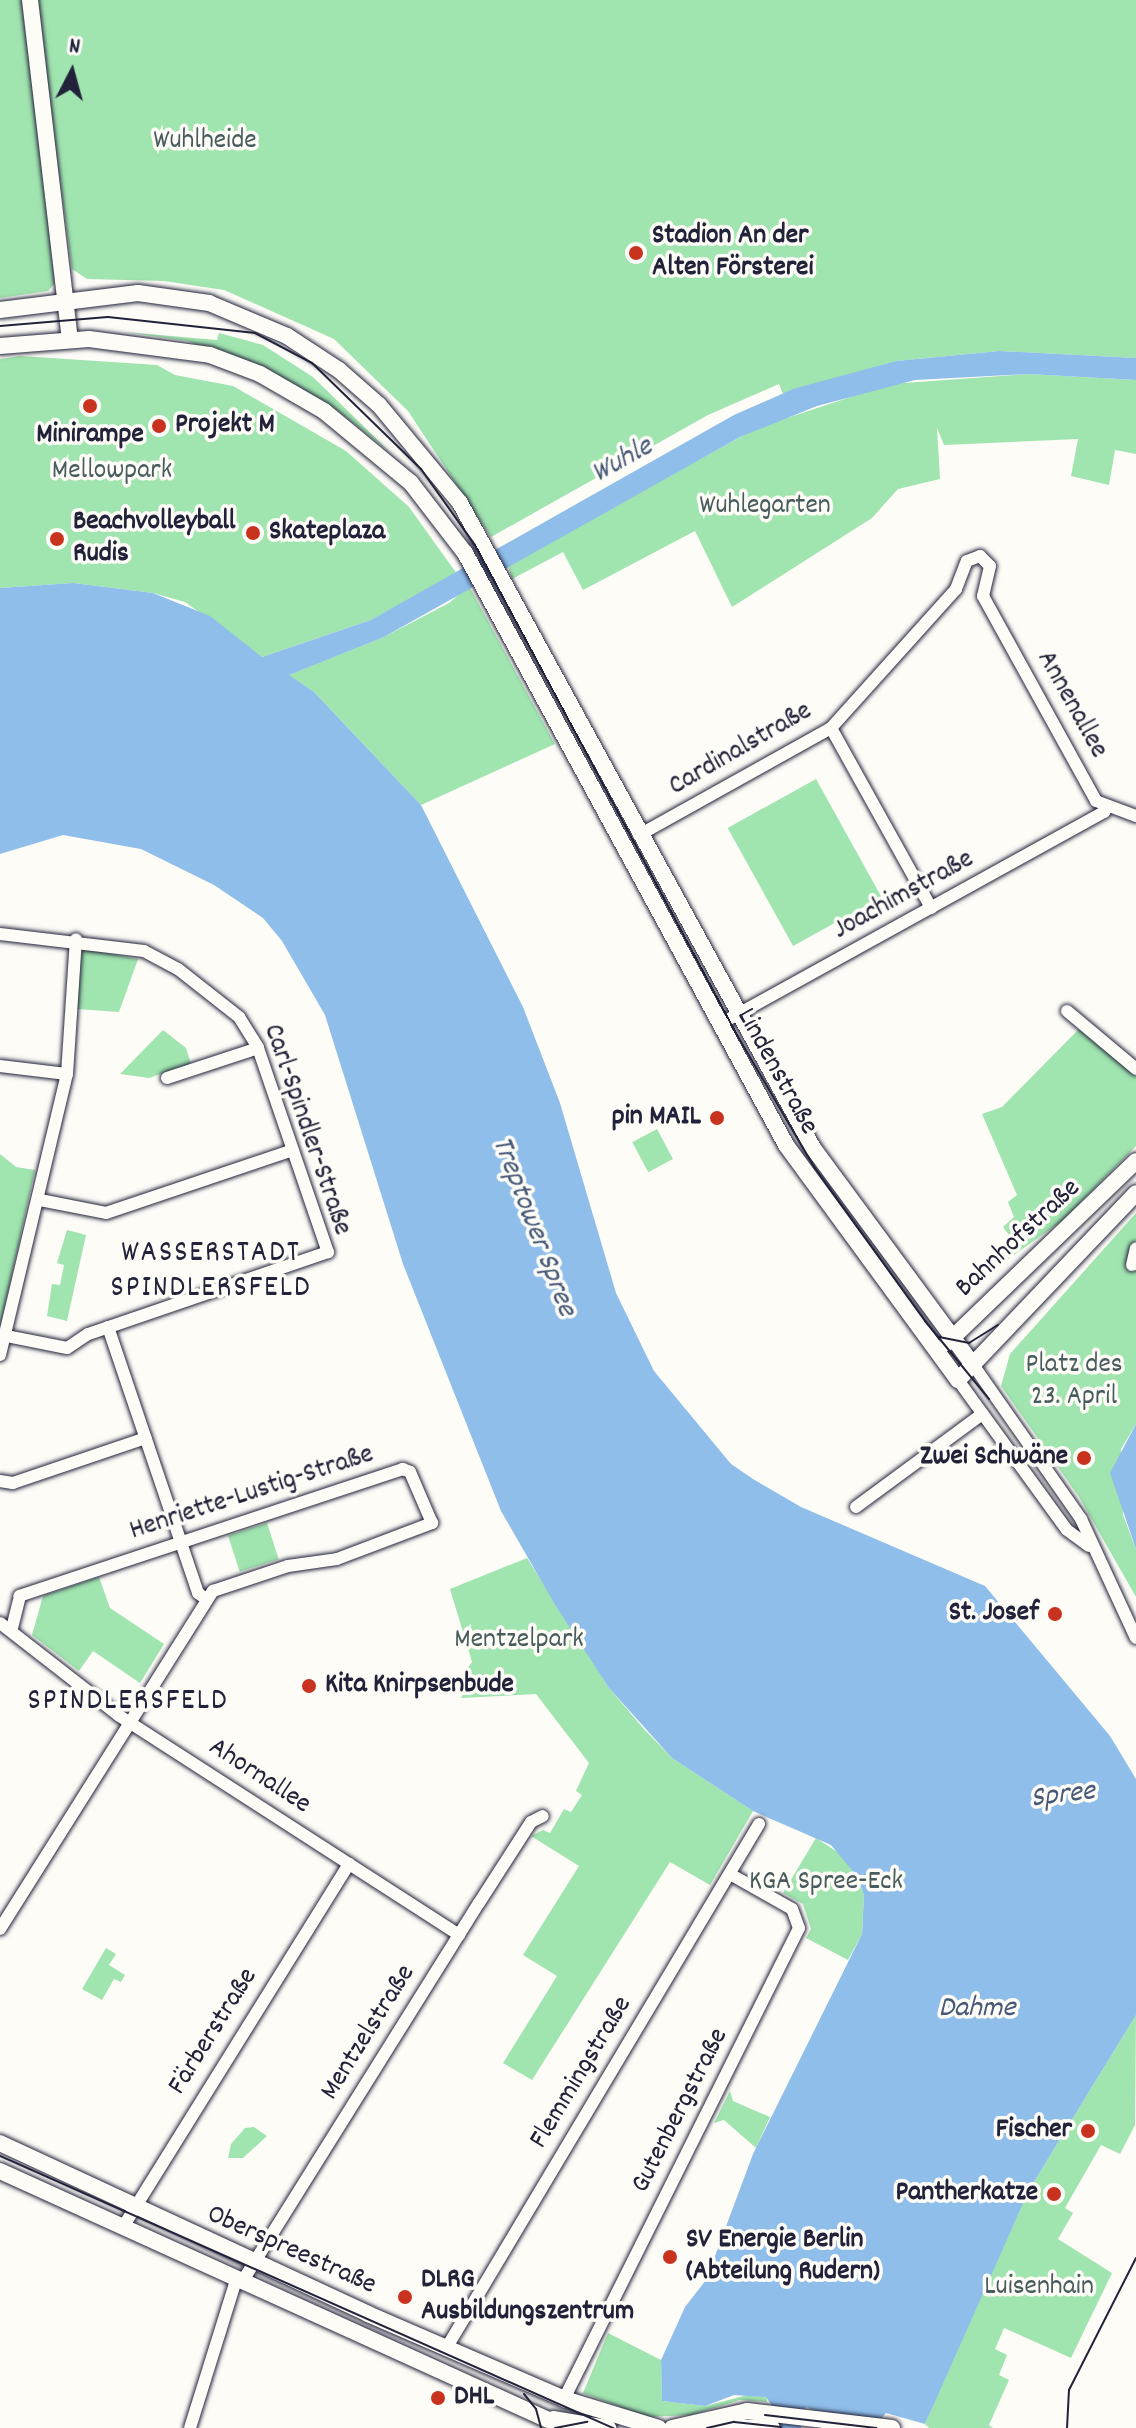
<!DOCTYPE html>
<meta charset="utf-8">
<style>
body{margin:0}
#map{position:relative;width:1136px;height:2428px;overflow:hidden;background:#fdfcf7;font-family:Dekko,sans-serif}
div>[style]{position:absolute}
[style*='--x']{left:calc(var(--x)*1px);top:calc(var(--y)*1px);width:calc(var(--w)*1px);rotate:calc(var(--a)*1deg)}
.green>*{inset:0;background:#a0e4af;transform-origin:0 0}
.water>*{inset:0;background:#8fbeea}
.roads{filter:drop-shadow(0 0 2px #22223b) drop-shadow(0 0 2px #22223b)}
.street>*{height:12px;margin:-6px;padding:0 6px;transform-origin:6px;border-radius:6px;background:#fdfcf7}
.secondary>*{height:16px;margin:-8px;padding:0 8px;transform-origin:8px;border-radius:8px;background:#fdfcf7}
.tram>*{height:2px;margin:-1px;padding:0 1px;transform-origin:1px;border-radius:1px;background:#22223b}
.dots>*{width:22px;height:22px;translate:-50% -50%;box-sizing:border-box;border:4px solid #fdfcf7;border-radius:50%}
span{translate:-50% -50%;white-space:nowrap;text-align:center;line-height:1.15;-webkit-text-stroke:7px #fdfcf7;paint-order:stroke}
.park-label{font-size:28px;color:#485c5e}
.poi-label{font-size:28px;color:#22223b;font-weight:700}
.left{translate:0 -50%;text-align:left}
.right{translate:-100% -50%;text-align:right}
.street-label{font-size:28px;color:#22223b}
.water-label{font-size:30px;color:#485978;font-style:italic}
.neighbourhood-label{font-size:30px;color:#22223b;letter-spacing:2px}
.north{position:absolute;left:32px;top:32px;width:80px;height:80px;-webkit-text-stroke:6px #fdfcf7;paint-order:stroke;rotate:6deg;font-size:22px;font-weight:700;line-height:32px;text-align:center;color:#22223b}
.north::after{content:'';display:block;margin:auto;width:28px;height:36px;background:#22223b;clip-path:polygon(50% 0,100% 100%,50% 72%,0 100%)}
</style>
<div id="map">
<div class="green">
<div style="clip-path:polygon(0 0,24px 0,55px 283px,48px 291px,0 298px)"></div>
<div style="clip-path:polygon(36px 0,1136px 0,1136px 358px,999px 351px,896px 361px,783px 394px,779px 384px,708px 415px,491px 537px,408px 411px,334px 339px,224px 290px,164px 281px,87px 279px,72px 269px)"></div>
<div style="clip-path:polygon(124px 332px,217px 340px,219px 333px,263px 345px,313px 377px,390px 452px,338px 411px,263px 367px,187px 341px)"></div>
<div style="clip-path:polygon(21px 356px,157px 365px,175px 375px,233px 386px,346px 451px,409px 507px,457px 574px,371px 620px,262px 657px,185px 602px,153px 593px,73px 583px,0 588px,0 359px)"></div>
<div style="clip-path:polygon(1028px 374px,1136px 380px,1136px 454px,1115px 450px,1109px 485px,1071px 476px,1078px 439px,944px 445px,937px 428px,940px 479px,898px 489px,872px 518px,732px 607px,695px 531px,583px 590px,563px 552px,512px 579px,508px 564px,757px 428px,890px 384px)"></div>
<div style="clip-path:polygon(469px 586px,555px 744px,421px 805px,314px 692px,288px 675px,384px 637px,449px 603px)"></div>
<div style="left:816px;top:779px;width:135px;height:101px;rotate:61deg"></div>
<div style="clip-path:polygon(86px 949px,138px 959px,119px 1012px,77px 1009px,81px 953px)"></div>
<div style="clip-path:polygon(1079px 1029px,1136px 1076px,1136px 1146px,1063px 1220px,990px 1272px,986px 1268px,1017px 1246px,1003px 1227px,1014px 1217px,1008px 1202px,1017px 1195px,982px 1114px,1002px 1107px)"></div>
<div style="clip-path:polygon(163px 1030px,186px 1048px,191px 1064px,149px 1078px,120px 1074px)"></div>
<div style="left:657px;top:1129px;width:34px;height:28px;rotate:62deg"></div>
<div style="clip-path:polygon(0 1154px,16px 1167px,35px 1170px,0 1328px)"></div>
<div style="clip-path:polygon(1136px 1213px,1136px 1240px,1127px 1257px,1136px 1266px,1136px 1424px,1121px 1449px,1123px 1515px,1136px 1549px,1136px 1597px,1079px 1497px,1001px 1386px,1010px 1354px)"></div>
<div style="clip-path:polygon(67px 1230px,86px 1235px,67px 1321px,47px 1316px,52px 1284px,60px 1285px,64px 1265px,57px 1263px)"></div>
<div style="left:267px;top:1523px;width:38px;height:41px;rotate:72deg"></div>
<div style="clip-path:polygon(527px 1558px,609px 1688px,643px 1728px,672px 1758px,753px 1811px,710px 1885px,670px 1862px,532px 2080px,503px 2063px,557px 1976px,523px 1955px,579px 1866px,531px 1836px,543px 1830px,550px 1833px,564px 1809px,571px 1812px,582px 1795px,576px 1791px,589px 1763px,536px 1694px,461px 1698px,465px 1691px,456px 1684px,472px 1662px,450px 1589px)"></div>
<div style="clip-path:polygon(99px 1577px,110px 1608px,164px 1644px,140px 1683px,93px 1651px,79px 1671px,32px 1635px,43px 1596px)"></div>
<div style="clip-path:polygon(816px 1838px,848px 1859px,864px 1895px,862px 1934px,848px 1960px,806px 1938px,811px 1929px,803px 1904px,783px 1893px)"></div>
<div style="clip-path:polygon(106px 1948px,116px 1954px,109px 1965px,125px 1975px,121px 1982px,114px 1979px,102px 2000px,82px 1989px)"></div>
<div style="clip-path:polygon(1136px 2015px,1135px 2125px,1120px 2154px,1101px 2145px,1065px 2208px,1073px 2213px,1058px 2239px,1112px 2273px,1071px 2358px,1004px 2328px,995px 2349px,1007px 2355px,999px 2375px,1009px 2380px,989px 2425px,993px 2428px,929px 2428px,925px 2424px,960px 2340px,1029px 2190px)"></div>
<div style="clip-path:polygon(730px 2091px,733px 2101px,770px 2117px,756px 2148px,724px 2120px,714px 2123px)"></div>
<div style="clip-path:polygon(254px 2127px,267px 2136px,243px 2158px,228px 2158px,231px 2144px,245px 2128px)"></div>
<div style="clip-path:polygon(608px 2333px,661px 2360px,662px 2401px,705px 2406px,748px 2395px,767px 2397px,767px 2402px,740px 2400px,691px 2415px,647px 2417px,583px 2393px)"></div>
</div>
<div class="water">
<div style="clip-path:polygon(999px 351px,1136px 358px,1136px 380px,1028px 374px,915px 380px,817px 406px,740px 437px,384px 637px,289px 675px,314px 692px,421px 805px,523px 1007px,560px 1103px,616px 1293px,654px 1371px,731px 1464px,753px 1479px,801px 1507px,985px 1586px,1110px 1736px,1136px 1779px,1136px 2015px,1029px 2190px,925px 2424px,886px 2413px,873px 2428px,816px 2428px,817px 2412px,806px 2407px,801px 2428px,777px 2428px,778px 2414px,766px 2397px,734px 2395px,705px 2406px,662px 2401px,661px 2360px,685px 2307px,706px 2280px,753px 2154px,862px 1934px,864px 1895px,856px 1875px,831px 1845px,753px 1811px,672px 1758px,609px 1688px,554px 1603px,501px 1511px,403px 1264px,325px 1015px,282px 941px,263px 918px,214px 885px,141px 849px,63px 835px,0 854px,0 588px,73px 583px,153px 593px,210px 616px,262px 657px,371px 620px,734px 415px,793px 389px,896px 361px)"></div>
<div style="clip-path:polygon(1136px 1424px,1136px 1549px,1110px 1473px)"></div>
</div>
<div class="roads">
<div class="street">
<div style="--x:983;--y:596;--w:234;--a:61.1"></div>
<div style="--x:1096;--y:801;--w:43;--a:20.6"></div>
<div style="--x:831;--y:728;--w:206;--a:60.9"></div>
<div style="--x:639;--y:835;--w:220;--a:-29.1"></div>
<div style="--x:831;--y:728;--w:187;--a:-48"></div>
<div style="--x:956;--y:589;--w:30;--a:-69"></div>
<div style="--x:967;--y:561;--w:14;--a:-21"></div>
<div style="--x:980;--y:556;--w:14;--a:45"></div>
<div style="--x:990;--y:566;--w:31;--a:103"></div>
<div style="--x:0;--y:934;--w:145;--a:6.7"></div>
<div style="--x:144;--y:951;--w:38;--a:28"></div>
<div style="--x:178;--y:969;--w:78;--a:38.2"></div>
<div style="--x:239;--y:1017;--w:36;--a:58"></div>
<div style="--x:258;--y:1048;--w:216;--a:71.1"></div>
<div style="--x:328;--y:1252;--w:254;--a:161.1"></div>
<div style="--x:88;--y:1334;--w:25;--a:146"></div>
<div style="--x:67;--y:1348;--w:61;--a:-168.7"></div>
<div style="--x:1067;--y:1011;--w:90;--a:40"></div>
<div style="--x:720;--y:1024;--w:439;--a:-28.9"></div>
<div style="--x:1104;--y:812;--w:7;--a:-56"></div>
<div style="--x:0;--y:1066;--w:67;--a:6.8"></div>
<div style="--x:167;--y:1078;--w:96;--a:-18.2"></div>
<div style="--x:40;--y:1200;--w:67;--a:11.1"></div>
<div style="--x:106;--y:1213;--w:197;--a:-18.6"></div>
<div style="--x:1132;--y:1265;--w:17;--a:-77"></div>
<div style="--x:108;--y:1327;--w:281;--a:71.3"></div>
<div style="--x:198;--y:1593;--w:10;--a:37"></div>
<div style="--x:0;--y:1355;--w:289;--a:-76.6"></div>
<div style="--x:67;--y:1074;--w:135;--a:-86.2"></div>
<div style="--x:974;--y:1366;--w:187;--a:55"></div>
<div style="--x:1081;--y:1519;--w:131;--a:65.2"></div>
<div style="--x:958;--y:1380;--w:185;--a:54"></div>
<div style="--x:1067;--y:1530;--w:27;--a:36"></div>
<div style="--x:0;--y:1481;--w:13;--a:9"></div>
<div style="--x:13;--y:1483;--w:140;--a:-18.7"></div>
<div style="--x:856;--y:1507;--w:157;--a:-36.4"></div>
<div style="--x:0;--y:1623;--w:150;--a:37.9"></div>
<div style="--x:118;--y:1715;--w:406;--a:32.8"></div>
<div style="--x:0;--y:1929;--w:400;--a:-57.8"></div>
<div style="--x:213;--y:1591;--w:79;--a:-18.4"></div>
<div style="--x:288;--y:1566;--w:49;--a:-8.1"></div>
<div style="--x:337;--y:1559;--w:102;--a:-20.8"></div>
<div style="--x:432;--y:1523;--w:56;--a:-113.3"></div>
<div style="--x:410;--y:1472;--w:8;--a:-157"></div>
<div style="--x:403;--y:1469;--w:404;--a:161.7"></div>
<div style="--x:20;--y:1596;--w:34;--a:104"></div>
<div style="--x:123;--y:2227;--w:428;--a:-58.1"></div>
<div style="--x:242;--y:2282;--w:447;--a:-58"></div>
<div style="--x:479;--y:1903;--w:96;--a:-57.3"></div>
<div style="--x:531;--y:1822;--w:13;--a:-27"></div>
<div style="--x:447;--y:2347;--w:609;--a:-59.18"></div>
<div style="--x:564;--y:2399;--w:526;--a:-63.48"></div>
<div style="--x:799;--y:1928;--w:20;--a:-110"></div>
<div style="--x:792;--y:1909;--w:71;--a:-150.6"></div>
<div style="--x:190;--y:2428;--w:155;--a:-72.7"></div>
</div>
<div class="secondary">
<div style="--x:30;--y:0;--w:342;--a:83.3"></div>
<div style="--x:0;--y:310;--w:139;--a:-7"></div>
<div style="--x:138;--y:293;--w:72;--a:8"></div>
<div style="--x:209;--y:303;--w:85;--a:22.9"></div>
<div style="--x:287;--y:336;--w:62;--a:33.2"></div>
<div style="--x:339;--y:370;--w:53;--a:41.2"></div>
<div style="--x:379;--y:405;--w:127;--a:50.4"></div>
<div style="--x:460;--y:503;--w:735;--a:61.31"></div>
<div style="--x:813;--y:1148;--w:271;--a:53.6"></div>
<div style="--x:0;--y:346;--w:89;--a:-4.5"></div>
<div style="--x:89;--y:339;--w:122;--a:7.5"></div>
<div style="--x:210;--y:355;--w:53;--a:20.8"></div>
<div style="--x:260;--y:374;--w:74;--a:30"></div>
<div style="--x:324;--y:411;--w:113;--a:39.6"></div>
<div style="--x:411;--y:483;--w:88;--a:52.4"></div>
<div style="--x:465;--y:553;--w:673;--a:61.53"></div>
<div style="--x:786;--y:1145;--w:291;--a:53.8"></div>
<div style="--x:958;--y:1380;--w:258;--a:-46.4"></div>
<div style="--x:947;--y:1343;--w:262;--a:-43.9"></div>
<div style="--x:0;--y:2143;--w:406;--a:24.9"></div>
<div style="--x:368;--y:2314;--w:214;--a:23.4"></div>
<div style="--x:564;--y:2399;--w:99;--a:17"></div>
<div style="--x:0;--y:2171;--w:622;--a:24.42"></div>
<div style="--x:553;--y:2419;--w:56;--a:9.3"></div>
<div style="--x:715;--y:2427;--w:57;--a:1"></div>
<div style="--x:672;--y:2428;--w:77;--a:-12.8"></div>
<div style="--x:747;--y:2411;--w:146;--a:6.7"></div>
</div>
</div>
<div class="tram">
<div style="--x:0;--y:326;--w:108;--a:-4.8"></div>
<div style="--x:108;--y:317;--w:148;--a:6.2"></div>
<div style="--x:255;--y:333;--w:64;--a:27.8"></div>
<div style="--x:312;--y:363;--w:152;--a:44.2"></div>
<div style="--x:421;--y:469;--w:93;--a:54.6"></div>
<div style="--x:475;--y:545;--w:556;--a:61.87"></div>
<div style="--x:737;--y:1035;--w:153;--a:59.7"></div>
<div style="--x:814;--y:1167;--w:190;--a:54.2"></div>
<div style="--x:925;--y:1321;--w:101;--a:50.6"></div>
<div style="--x:939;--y:1337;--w:31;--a:11"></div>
<div style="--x:969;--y:1343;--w:34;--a:-32"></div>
<div style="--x:0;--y:2156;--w:671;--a:23.93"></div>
<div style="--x:524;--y:2394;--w:19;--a:51"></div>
<div style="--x:536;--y:2409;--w:20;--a:75"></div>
<div style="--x:765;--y:2415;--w:112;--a:6.7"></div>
<div style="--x:555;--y:2428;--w:33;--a:-11"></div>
<div style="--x:707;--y:2428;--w:28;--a:-13"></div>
<div style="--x:734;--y:2422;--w:47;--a:6.1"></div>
<div style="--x:1067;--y:2428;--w:38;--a:-87"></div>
<div style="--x:1069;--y:2390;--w:148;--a:-63.1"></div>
</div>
<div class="dots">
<div style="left:636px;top:253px;background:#c8321e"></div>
<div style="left:90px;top:406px;background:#c8321e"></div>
<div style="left:159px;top:426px;background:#c8321e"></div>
<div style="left:253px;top:533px;background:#c8321e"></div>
<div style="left:57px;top:539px;background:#c8321e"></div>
<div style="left:717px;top:1118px;background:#c8321e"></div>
<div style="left:1084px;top:1458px;background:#c8321e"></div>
<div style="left:1055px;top:1614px;background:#c8321e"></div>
<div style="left:309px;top:1686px;background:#c8321e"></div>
<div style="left:1088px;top:2131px;background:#c8321e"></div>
<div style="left:1054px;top:2194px;background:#c8321e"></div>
<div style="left:670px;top:2257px;background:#c8321e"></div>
<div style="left:405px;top:2297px;background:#c8321e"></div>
<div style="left:438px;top:2398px;background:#c8321e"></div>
</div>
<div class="park-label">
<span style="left:205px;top:142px">Wuhlheide</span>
<span style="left:112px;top:472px">Mellowpark</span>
<span style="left:765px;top:507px">Wuhlegarten</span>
<span style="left:1074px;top:1382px">Platz des<br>23. April</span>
<span style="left:519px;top:1641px">Mentzelpark</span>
<span style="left:826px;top:1883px">KGA Spree-Eck</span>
<span style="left:1039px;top:2288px">Luisenhain</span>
</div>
<div class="poi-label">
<span class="left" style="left:652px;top:253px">Stadion An der<br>Alten Försterei</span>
<span class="left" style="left:175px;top:426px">Projekt M</span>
<span style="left:90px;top:436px">Minirampe</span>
<span class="left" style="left:73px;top:539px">Beachvolleyball<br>Rudis</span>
<span class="left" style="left:269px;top:533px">Skateplaza</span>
<span class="right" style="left:701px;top:1118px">pin MAIL</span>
<span class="right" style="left:1068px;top:1458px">Zwei Schwäne</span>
<span class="right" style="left:1039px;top:1614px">St. Josef</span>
<span class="left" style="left:325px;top:1686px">Kita Knirpsenbude</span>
<span class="right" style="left:1072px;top:2131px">Fischer</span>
<span class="right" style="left:1038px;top:2194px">Pantherkatze</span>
<span class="left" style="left:686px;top:2257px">SV Energie Berlin<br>(Abteilung Rudern)</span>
<span class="left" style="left:421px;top:2297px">DLRG<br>Ausbildungszentrum</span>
<span class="left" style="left:454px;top:2398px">DHL</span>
</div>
<div class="street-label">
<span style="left:1071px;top:705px;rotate:61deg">Annenallee</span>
<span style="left:741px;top:750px;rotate:-30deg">Cardinalstraße</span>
<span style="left:904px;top:896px;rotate:-29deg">Joachimstraße</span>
<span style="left:776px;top:1072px;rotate:61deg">Lindenstraße</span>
<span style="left:306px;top:1130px;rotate:71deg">Carl-Spindler-Straße</span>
<span style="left:1019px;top:1239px;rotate:-43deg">Bahnhofstraße</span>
<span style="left:252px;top:1494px;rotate:-18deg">Henriette-Lustig-Straße</span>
<span style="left:259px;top:1777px;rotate:33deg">Ahornallee</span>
<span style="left:214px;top:2032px;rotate:-58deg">Färberstraße</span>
<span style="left:369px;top:2033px;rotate:-58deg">Mentzelstraße</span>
<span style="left:582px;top:2073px;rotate:-59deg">Flemmingstraße</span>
<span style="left:681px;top:2111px;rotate:-63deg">Gutenbergstraße</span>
<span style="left:291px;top:2251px;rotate:24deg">Oberspreestraße</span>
</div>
<div class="water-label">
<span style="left:623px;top:462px;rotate:-29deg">Wuhle</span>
<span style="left:532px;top:1227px;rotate:69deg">Treptower Spree</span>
<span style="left:1063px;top:1797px;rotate:-7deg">Spree</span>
<span style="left:977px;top:2010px">Dahme</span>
</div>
<div class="neighbourhood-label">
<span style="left:211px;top:1272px">WASSERSTADT<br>SPINDLERSFELD</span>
<span style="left:128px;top:1703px">SPINDLERSFELD</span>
</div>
<div class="north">N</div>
</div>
